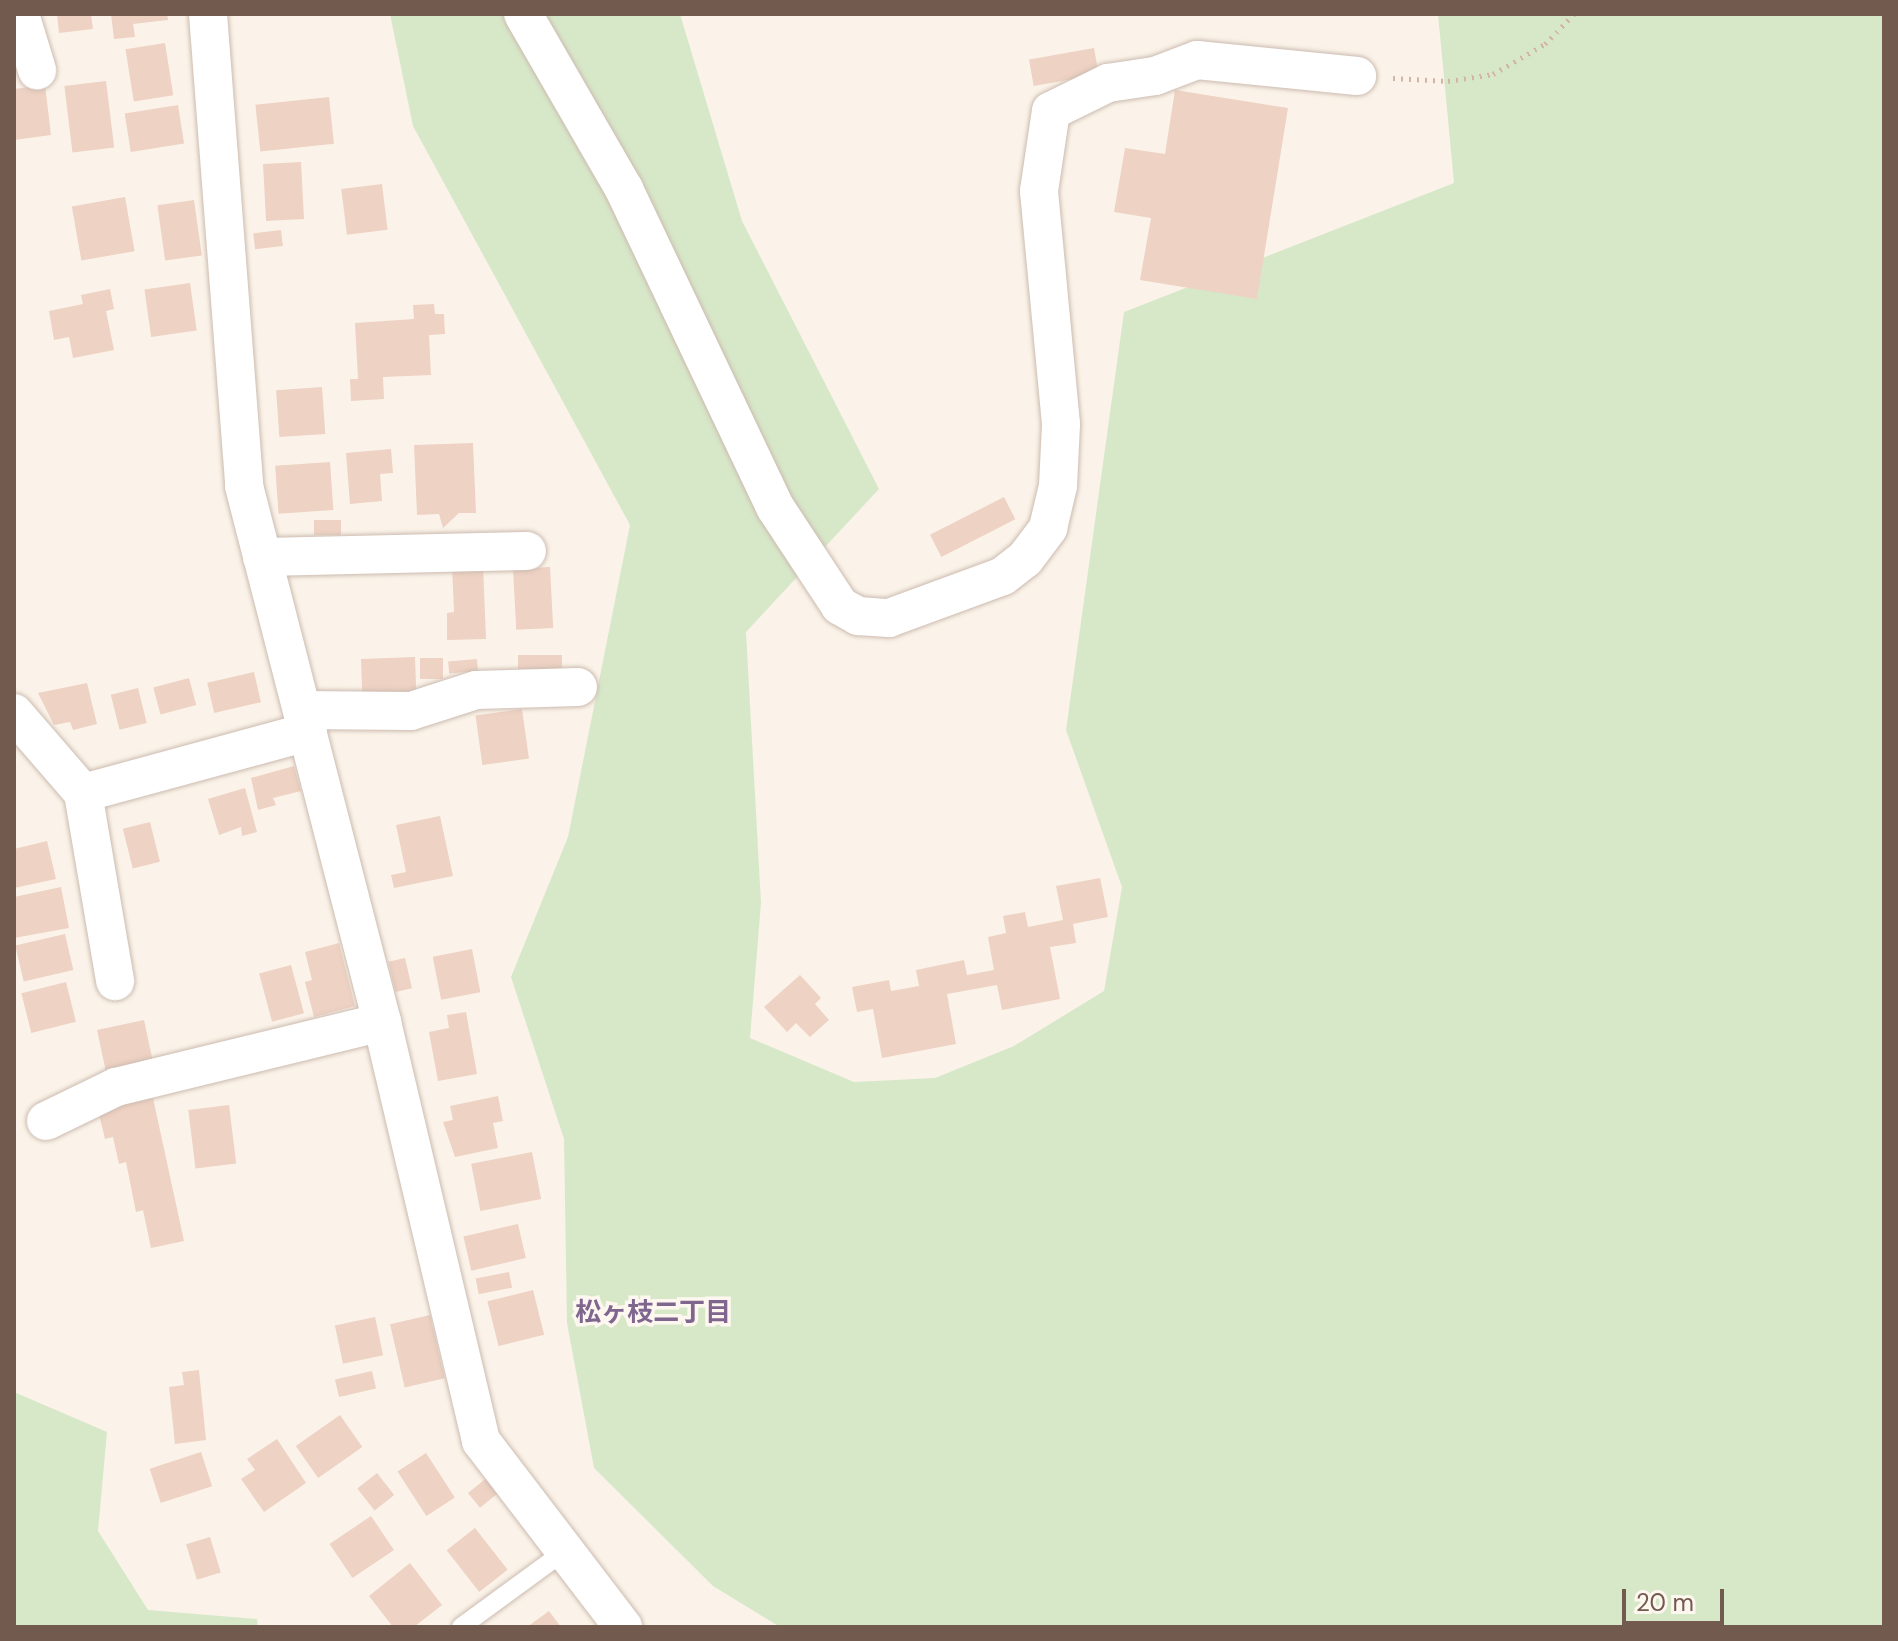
<!DOCTYPE html>
<meta charset="utf-8">
<style>
body{margin:0}
#map{position:relative;width:1898px;height:1641px;overflow:hidden;background:#fbf3e9;font-family:"DM Sans","Noto Sans JP",sans-serif}
div>[style]{position:absolute}
[style*='--x']{left:calc(var(--x)*1px);top:calc(var(--y)*1px);width:calc(var(--w)*1px);rotate:calc(var(--a)*1deg)}
.green>*{inset:0;background:#d7e8c9}
.building>*{inset:0;background:#eed2c3;transform-origin:0 0}
.path>*{height:5px;margin-top:-2.5px;transform-origin:0;background:repeating-linear-gradient(90deg,#d3b5a6 0 2px,transparent 0 8px)}
.roads{filter:drop-shadow(0 0 2px #ccbbb0) drop-shadow(0 0 2px #ccbbb0)}
.lane>*{height:18px;margin:-9px;padding:0 9px;transform-origin:9px;border-radius:9px;background:#fff}
.street>*{height:38px;margin:-19px;padding:0 19px;transform-origin:19px;border-radius:19px;background:#fff}
span{translate:-50% -50%;white-space:nowrap;text-align:center;line-height:1.15;-webkit-text-stroke:7px #fef7f0;paint-order:stroke}
.neighbourhood-label{font-size:26px;color:#7f668f;font-weight:700}
.frame{position:absolute;inset:0;border:16px solid #735a4f;pointer-events:none}
.scale{position:absolute;left:1622px;top:1589px;width:102px;height:36px;box-sizing:border-box;border:4px solid #735a4f;border-top:0;padding-left:10px;font-size:24px;line-height:28px;white-space:nowrap;color:#735a4f;-webkit-text-stroke:6px #fef7f0;paint-order:stroke}
</style>
<div id="map">
<div class="green">
<div style="clip-path:polygon(390px 14px,680px 14px,742px 221px,879px 489px,746px 632px,761px 903px,750px 1038px,854px 1082px,935px 1078px,1014px 1046px,1104px 991px,1122px 887px,1066px 730px,1124px 312px,1454px 183px,1438px 14px,1884px 14px,1884px 1627px,780px 1627px,713px 1586px,594px 1468px,567px 1323px,564px 1139px,511px 977px,568px 837px,630px 525px,413px 126px)"></div>
<div style="clip-path:polygon(14px 1392px,107px 1432px,98px 1531px,148px 1610px,257px 1619px,258px 1627px,14px 1627px)"></div>
</div>
<div class="building">
<div style="clip-path:polygon(57px 14px,91px 14px,93px 29px,59px 33px)"></div>
<div style="clip-path:polygon(111px 14px,167px 14px,168px 20px,133px 24px,135px 37px,114px 39px)"></div>
<div style="left:165px;top:43px;width:53px;height:40px;rotate:81deg"></div>
<div style="left:1094px;top:48px;width:27px;height:66px;rotate:80deg"></div>
<div style="left:106px;top:81px;width:67px;height:42px;rotate:83deg"></div>
<div style="clip-path:polygon(45px 85px,51px 135px,14px 140px,14px 89px)"></div>
<div style="clip-path:polygon(1175px 90px,1288px 108px,1257px 299px,1140px 280px,1151px 218px,1114px 212px,1125px 148px,1165px 154px)"></div>
<div style="left:329px;top:97px;width:47px;height:74px;rotate:84deg"></div>
<div style="left:178px;top:105px;width:39px;height:54px;rotate:81deg"></div>
<div style="left:301px;top:162px;width:57px;height:38px;rotate:87deg"></div>
<div style="left:382px;top:184px;width:46px;height:41px;rotate:83deg"></div>
<div style="left:125px;top:197px;width:55px;height:54px;rotate:80deg"></div>
<div style="left:194px;top:200px;width:56px;height:37px;rotate:82deg"></div>
<div style="left:281px;top:230px;width:16px;height:28px;rotate:83deg"></div>
<div style="left:190px;top:283px;width:48px;height:46px;rotate:82deg"></div>
<div style="clip-path:polygon(110px 289px,114px 309px,106px 311px,114px 350px,73px 358px,69px 337px,54px 340px,49px 311px,83px 304px,81px 295px)"></div>
<div style="clip-path:polygon(434px 304px,435px 314px,444px 314px,445px 334px,429px 335px,431px 375px,383px 377px,384px 399px,351px 401px,350px 379px,358px 379px,355px 323px,414px 319px,413px 305px)"></div>
<div style="left:322px;top:387px;width:47px;height:46px;rotate:86deg"></div>
<div style="clip-path:polygon(473px 443px,476px 513px,459px 513px,443px 528px,439px 514px,417px 515px,414px 445px)"></div>
<div style="clip-path:polygon(391px 449px,393px 473px,380px 474px,382px 501px,350px 504px,346px 453px)"></div>
<div style="left:330px;top:462px;width:48px;height:55px;rotate:86deg"></div>
<div style="left:1004px;top:497px;width:25px;height:83px;rotate:63deg"></div>
<div style="left:314px;top:520px;width:27px;height:15px"></div>
<div style="clip-path:polygon(483px 565px,486px 639px,447px 640px,447px 613px,454px 612px,452px 566px)"></div>
<div style="left:550px;top:567px;width:61px;height:37px;rotate:87deg"></div>
<div style="left:518px;top:655px;width:44px;height:14px"></div>
<div style="left:415px;top:657px;width:37px;height:54px;rotate:88deg"></div>
<div style="left:420px;top:658px;width:23px;height:21px"></div>
<div style="left:477px;top:659px;width:12px;height:29px;rotate:85deg"></div>
<div style="left:254px;top:672px;width:31px;height:48px;rotate:77deg"></div>
<div style="left:189px;top:678px;width:28px;height:37px;rotate:75deg"></div>
<div style="clip-path:polygon(87px 683px,97px 724px,73px 730px,70px 722px,54px 725px,38px 693px)"></div>
<div style="left:138px;top:688px;width:36px;height:28px;rotate:76deg"></div>
<div style="left:522px;top:709px;width:50px;height:47px;rotate:82deg"></div>
<div style="clip-path:polygon(294px 766px,301px 791px,273px 798px,276px 805px,258px 810px,251px 778px)"></div>
<div style="clip-path:polygon(245px 788px,257px 832px,242px 836px,241px 827px,219px 835px,208px 799px)"></div>
<div style="clip-path:polygon(440px 816px,453px 876px,394px 888px,391px 875px,406px 872px,396px 825px)"></div>
<div style="left:150px;top:822px;width:41px;height:28px;rotate:76deg"></div>
<div style="clip-path:polygon(47px 841px,56px 879px,14px 888px,14px 849px)"></div>
<div style="clip-path:polygon(1100px 878px,1108px 917px,1073px 924px,1076px 943px,1050px 947px,1060px 999px,1002px 1010px,997px 985px,947px 994px,956px 1044px,882px 1058px,873px 1009px,857px 1012px,852px 987px,889px 980px,891px 991px,919px 986px,916px 970px,964px 960px,967px 975px,994px 970px,988px 937px,1006px 933px,1003px 916px,1025px 912px,1028px 927px,1063px 920px,1056px 886px)"></div>
<div style="clip-path:polygon(61px 887px,69px 928px,14px 938px,14px 897px)"></div>
<div style="left:65px;top:934px;width:37px;height:51px;rotate:77deg"></div>
<div style="clip-path:polygon(339px 943px,355px 1006px,314px 1017px,305px 982px,312px 980px,305px 952px)"></div>
<div style="left:472px;top:949px;width:44px;height:40px;rotate:79deg"></div>
<div style="left:405px;top:958px;width:31px;height:17px;rotate:77deg"></div>
<div style="left:291px;top:965px;width:50px;height:33px;rotate:75deg"></div>
<div style="clip-path:polygon(800px 975px,821px 998px,815px 1004px,829px 1020px,810px 1037px,796px 1023px,787px 1032px,764px 1007px)"></div>
<div style="left:66px;top:982px;width:41px;height:46px;rotate:76deg"></div>
<div style="clip-path:polygon(466px 1012px,477px 1074px,438px 1081px,429px 1032px,449px 1028px,447px 1015px)"></div>
<div style="left:144px;top:1020px;width:43px;height:48px;rotate:78deg"></div>
<div style="clip-path:polygon(498px 1096px,503px 1121px,493px 1123px,498px 1148px,455px 1157px,443px 1122px,453px 1120px,450px 1106px)"></div>
<div style="clip-path:polygon(153px 1098px,184px 1241px,151px 1248px,143px 1210px,136px 1212px,126px 1162px,119px 1164px,113px 1137px,105px 1139px,98px 1110px)"></div>
<div style="left:229px;top:1105px;width:59px;height:41px;rotate:83deg"></div>
<div style="left:532px;top:1152px;width:48px;height:62px;rotate:79deg"></div>
<div style="left:518px;top:1224px;width:35px;height:56px;rotate:77deg"></div>
<div style="left:509px;top:1272px;width:16px;height:34px;rotate:79deg"></div>
<div style="left:533px;top:1290px;width:46px;height:47px;rotate:76deg"></div>
<div style="left:430px;top:1315px;width:65px;height:41px;rotate:77deg"></div>
<div style="left:375px;top:1317px;width:39px;height:41px;rotate:78deg"></div>
<div style="clip-path:polygon(199px 1370px,206px 1440px,175px 1444px,169px 1387px,184px 1385px,182px 1372px)"></div>
<div style="left:372px;top:1371px;width:18px;height:38px;rotate:77deg"></div>
<div style="left:340px;top:1415px;width:39px;height:54px;rotate:55deg"></div>
<div style="clip-path:polygon(277px 1439px,306px 1483px,264px 1512px,241px 1479px,255px 1470px,247px 1459px)"></div>
<div style="left:201px;top:1452px;width:36px;height:54px;rotate:72deg"></div>
<div style="left:426px;top:1453px;width:53px;height:34px;rotate:57deg"></div>
<div style="left:377px;top:1473px;width:28px;height:25px;rotate:52deg"></div>
<div style="left:489px;top:1476px;width:19px;height:27px;rotate:51deg"></div>
<div style="left:371px;top:1516px;width:41px;height:50px;rotate:56deg"></div>
<div style="left:475px;top:1528px;width:53px;height:36px;rotate:52deg"></div>
<div style="left:210px;top:1537px;width:37px;height:25px;rotate:73deg"></div>
<div style="clip-path:polygon(410px 1563px,442px 1605px,414px 1627px,393px 1627px,369px 1596px)"></div>
<div style="clip-path:polygon(549px 1611px,561px 1627px,527px 1627px)"></div>
</div>
<div class="path">
<div style="--x:1393;--y:78;--w:55;--a:3.1"></div>
<div style="--x:1448;--y:81;--w:46;--a:-8.8"></div>
<div style="--x:1493;--y:74;--w:60;--a:-30"></div>
<div style="--x:1545;--y:44;--w:42;--a:-46"></div>
</div>
<div class="roads">
<div class="lane">
<div style="--x:461;--y:1627;--w:129;--a:-36.2"></div>
</div>
<div class="street">
<div style="--x:20;--y:14;--w:59;--a:73.1"></div>
<div style="--x:208;--y:14;--w:473;--a:85.6"></div>
<div style="--x:244;--y:486;--w:553;--a:75.56"></div>
<div style="--x:382;--y:1022;--w:431;--a:76.7"></div>
<div style="--x:481;--y:1441;--w:234;--a:52.6"></div>
<div style="--x:523;--y:14;--w:202;--a:60"></div>
<div style="--x:624;--y:189;--w:352;--a:64.6"></div>
<div style="--x:775;--y:507;--w:118;--a:56.7"></div>
<div style="--x:840;--y:606;--w:21;--a:29"></div>
<div style="--x:858;--y:616;--w:31;--a:4"></div>
<div style="--x:889;--y:618;--w:121;--a:-20.2"></div>
<div style="--x:1003;--y:576;--w:28;--a:-38"></div>
<div style="--x:1025;--y:559;--w:39;--a:-53"></div>
<div style="--x:1048;--y:528;--w:43;--a:-76.6"></div>
<div style="--x:1058;--y:486;--w:62;--a:-87.2"></div>
<div style="--x:1061;--y:424;--w:234;--a:-95.4"></div>
<div style="--x:1039;--y:191;--w:81;--a:-81.5"></div>
<div style="--x:1051;--y:111;--w:64;--a:-26.2"></div>
<div style="--x:1108;--y:83;--w:48;--a:-8.5"></div>
<div style="--x:1155;--y:76;--w:45;--a:-20.9"></div>
<div style="--x:1197;--y:60;--w:161;--a:5.7"></div>
<div style="--x:262;--y:557;--w:265;--a:-1.3"></div>
<div style="--x:302;--y:710;--w:109;--a:0.5"></div>
<div style="--x:411;--y:711;--w:68;--a:-17.9"></div>
<div style="--x:476;--y:690;--w:102;--a:-1.7"></div>
<div style="--x:14;--y:713;--w:106;--a:49.2"></div>
<div style="--x:83;--y:793;--w:191;--a:80.3"></div>
<div style="--x:83;--y:793;--w:233;--a:-15.2"></div>
<div style="--x:46;--y:1121;--w:78;--a:-25.9"></div>
<div style="--x:116;--y:1087;--w:274;--a:-13.7"></div>
</div>
</div>
<div class="neighbourhood-label">
<span style="left:653px;top:1313px">松ヶ枝二丁目</span>
</div>
<div class="frame"></div>
<div class="scale">20 m</div>
</div>
